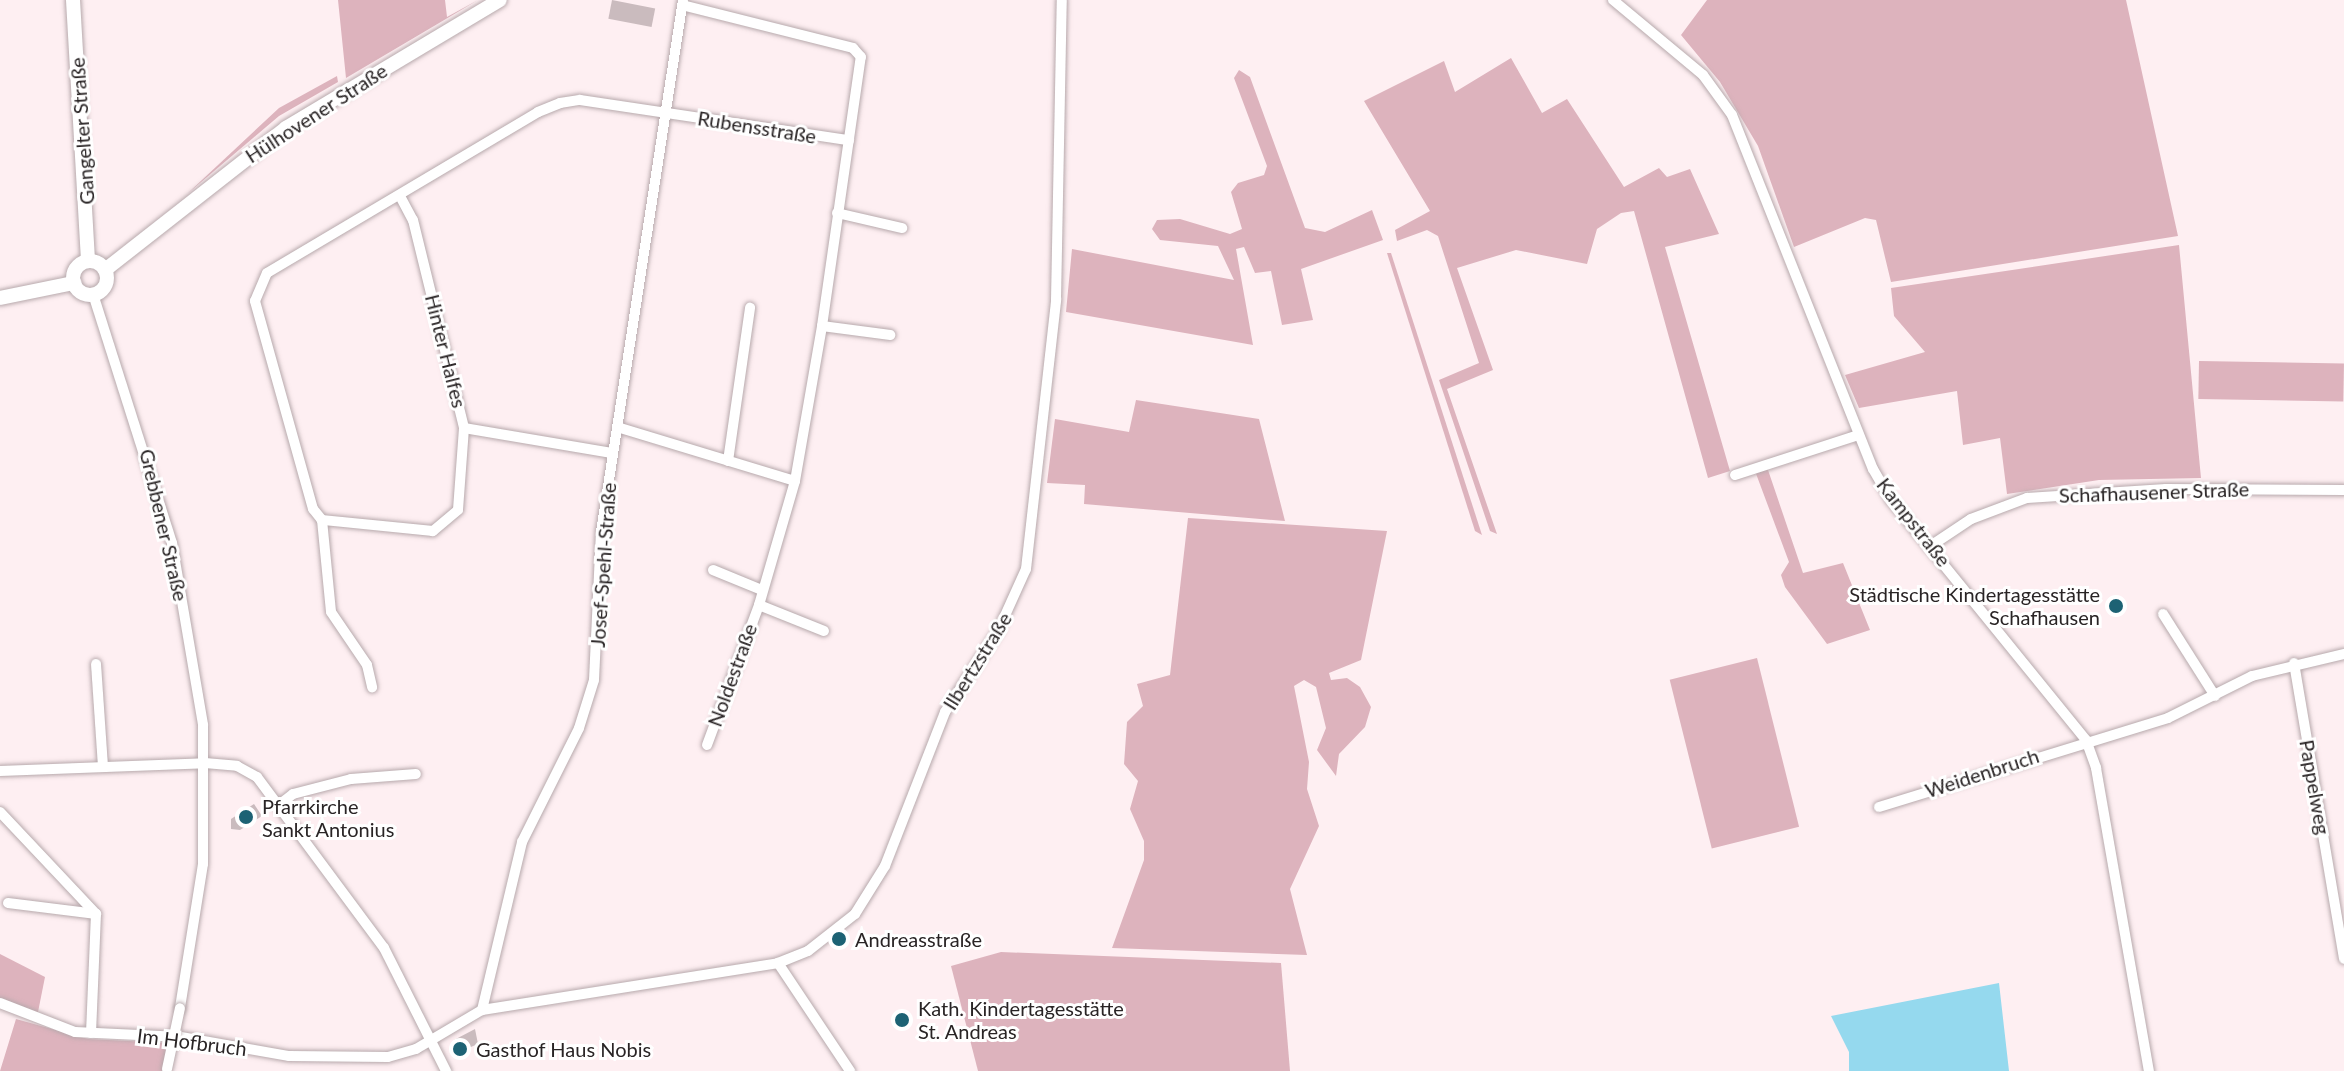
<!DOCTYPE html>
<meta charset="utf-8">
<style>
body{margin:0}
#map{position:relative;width:2344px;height:1071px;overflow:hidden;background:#feeff2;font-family:Lato,sans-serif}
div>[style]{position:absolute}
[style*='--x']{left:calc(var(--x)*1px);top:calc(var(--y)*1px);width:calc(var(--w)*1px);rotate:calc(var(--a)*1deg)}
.green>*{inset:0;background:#ddb3bd;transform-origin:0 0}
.water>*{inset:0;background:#95d9ee}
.building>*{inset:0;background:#cabbbe;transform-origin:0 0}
.roads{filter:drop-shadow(0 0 2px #b7a9ac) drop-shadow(0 0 2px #b7a9ac)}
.minor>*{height:10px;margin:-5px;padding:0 5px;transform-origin:5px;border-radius:5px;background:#fff}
.secondary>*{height:14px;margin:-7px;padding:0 7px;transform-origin:7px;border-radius:7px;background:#fff}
.secondary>.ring{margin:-7px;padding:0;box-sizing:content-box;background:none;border:14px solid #fff;border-radius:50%}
.bridges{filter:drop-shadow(0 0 2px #b7a9ac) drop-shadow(0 0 2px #b7a9ac)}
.minor-bridge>*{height:10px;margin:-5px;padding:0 5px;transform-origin:5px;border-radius:5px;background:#fff}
.dots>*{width:22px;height:22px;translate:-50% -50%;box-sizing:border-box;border:4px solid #fff;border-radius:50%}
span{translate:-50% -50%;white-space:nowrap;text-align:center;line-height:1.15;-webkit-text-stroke:6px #fff;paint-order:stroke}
.street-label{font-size:20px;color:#292425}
.poi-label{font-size:20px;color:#292425}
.right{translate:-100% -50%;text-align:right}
.left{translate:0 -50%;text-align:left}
</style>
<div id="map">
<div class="green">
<div style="clip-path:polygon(338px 0,445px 0,447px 17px,478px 0,346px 78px)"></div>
<div style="clip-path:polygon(1707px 0,2126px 0,2178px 236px,1891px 282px,1876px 220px,1865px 218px,1794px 247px,1758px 146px,1720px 82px,1681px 35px)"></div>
<div style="clip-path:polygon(1511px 58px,1542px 113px,1567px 99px,1624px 187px,1659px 168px,1667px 177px,1690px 169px,1719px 234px,1665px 247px,1730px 471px,1708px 478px,1634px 211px,1621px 213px,1597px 229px,1587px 264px,1516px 250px,1457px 268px,1493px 370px,1447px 389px,1497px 534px,1490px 531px,1439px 380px,1479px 363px,1438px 236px,1427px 230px,1397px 241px,1395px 230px,1430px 211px,1364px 101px,1444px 61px,1455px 92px)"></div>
<div style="clip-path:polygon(1239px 70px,1250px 77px,1305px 228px,1325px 232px,1372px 210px,1383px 240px,1301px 269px,1313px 320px,1282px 325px,1271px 271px,1255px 273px,1244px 247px,1236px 249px,1253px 345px,1066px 312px,1072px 249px,1234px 280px,1218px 246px,1160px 240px,1152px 229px,1157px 220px,1180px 219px,1230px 234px,1242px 229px,1231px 192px,1238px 183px,1264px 175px,1267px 166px,1234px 78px)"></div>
<div style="clip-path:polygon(337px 76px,338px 82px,279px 116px,187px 194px,279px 108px)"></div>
<div style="clip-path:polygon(2179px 245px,2201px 478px,2099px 480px,2007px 494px,2000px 438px,1963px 445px,1957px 391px,1859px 408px,1845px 375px,1925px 352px,1894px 316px,1891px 288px)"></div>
<div style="clip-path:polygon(1387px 253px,1391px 253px,1482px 535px,1475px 531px)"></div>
<div style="left:2199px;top:361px;width:145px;height:38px;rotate:1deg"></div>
<div style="clip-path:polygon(1136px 400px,1259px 419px,1285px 521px,1084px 504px,1085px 485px,1047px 483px,1055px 419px,1129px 432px)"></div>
<div style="clip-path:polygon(1767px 467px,1803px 573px,1843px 563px,1870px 630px,1827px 644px,1785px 587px,1781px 575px,1789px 562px,1755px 471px)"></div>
<div style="clip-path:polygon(1188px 518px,1387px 531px,1361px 660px,1329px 673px,1331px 680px,1347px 678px,1360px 687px,1371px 707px,1365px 727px,1339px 754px,1336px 776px,1317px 750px,1326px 728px,1316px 687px,1304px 680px,1294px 686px,1309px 762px,1307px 789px,1319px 826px,1290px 889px,1307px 955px,1112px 948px,1144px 860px,1144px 841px,1130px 809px,1138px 781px,1124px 764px,1127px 722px,1143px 706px,1137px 684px,1170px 675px)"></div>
<div style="left:1757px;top:658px;width:174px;height:90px;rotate:76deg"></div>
<div style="clip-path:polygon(1001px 952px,1281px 963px,1290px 1071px,978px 1071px,951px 966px)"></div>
<div style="clip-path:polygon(0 954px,45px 977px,37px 1017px,0 1000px)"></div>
<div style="clip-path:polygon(16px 1019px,88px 1039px,170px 1043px,163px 1071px,0 1071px)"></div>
</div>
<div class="water">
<div style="clip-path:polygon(1999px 983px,2009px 1071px,1849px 1071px,1849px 1052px,1831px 1016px)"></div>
</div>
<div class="building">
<div style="left:612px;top:0;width:44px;height:19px;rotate:11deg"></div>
<div style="clip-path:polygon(254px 804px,262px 816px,240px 830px,231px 829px,231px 819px)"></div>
<div style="clip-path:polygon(475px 1029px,478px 1044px,454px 1054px,454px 1040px)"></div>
</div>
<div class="roads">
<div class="minor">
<div style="--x:1613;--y:0;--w:117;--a:39.8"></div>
<div style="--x:1703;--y:75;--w:49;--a:54.1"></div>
<div style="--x:1732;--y:115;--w:381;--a:68.3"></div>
<div style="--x:1873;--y:469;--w:36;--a:60"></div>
<div style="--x:1891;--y:500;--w:309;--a:50.9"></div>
<div style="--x:2086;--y:740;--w:30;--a:70"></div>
<div style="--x:2096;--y:768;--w:308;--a:80.1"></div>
<div style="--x:400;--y:196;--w:27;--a:62"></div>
<div style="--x:413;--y:220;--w:214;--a:76.2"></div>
<div style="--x:464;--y:428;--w:82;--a:94.2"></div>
<div style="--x:458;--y:510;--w:33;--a:140"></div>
<div style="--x:433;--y:531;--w:112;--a:-174.3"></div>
<div style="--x:322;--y:520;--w:14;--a:-129"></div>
<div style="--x:313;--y:509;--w:216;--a:-105.6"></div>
<div style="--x:255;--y:301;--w:30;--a:-67"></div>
<div style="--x:267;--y:273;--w:315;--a:-30.7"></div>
<div style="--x:538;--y:112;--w:24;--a:-22"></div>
<div style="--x:560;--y:103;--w:20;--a:-9"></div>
<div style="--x:580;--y:100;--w:272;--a:8.5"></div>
<div style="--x:837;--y:213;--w:67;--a:13"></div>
<div style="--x:93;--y:294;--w:261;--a:72.4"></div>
<div style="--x:172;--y:543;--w:185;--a:80.3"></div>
<div style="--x:203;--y:725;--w:139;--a:90"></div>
<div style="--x:203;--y:864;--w:146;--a:99.1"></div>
<div style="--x:822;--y:326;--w:69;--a:7.5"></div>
<div style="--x:617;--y:427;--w:186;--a:16.9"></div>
<div style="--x:795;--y:481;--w:157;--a:-80.1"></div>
<div style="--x:822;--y:326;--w:272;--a:-81.8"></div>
<div style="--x:861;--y:57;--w:12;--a:-132"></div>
<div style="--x:853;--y:48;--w:176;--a:-165.9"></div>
<div style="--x:464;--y:428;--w:150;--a:9.6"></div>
<div style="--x:728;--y:461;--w:155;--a:-81.8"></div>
<div style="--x:1735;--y:475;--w:129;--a:-18"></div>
<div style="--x:322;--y:520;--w:92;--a:84.4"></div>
<div style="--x:331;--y:612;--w:64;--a:55.8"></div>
<div style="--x:367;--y:665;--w:23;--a:77"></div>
<div style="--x:1929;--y:547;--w:50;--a:-33.7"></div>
<div style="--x:1971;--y:519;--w:60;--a:-20.6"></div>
<div style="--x:2027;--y:498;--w:139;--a:-3.7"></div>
<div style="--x:2166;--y:489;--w:178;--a:0.3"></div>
<div style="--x:713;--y:570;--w:53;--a:22.2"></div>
<div style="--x:759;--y:605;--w:70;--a:21.8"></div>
<div style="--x:2163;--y:614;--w:97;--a:57.6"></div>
<div style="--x:2294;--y:663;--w:300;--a:80.4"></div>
<div style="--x:96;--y:664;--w:103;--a:86.1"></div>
<div style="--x:707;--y:745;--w:149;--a:-69.6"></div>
<div style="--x:759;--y:605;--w:129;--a:-73.8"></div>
<div style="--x:0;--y:771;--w:205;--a:-2.2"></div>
<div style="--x:205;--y:763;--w:32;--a:5"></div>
<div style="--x:237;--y:766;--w:23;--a:29"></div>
<div style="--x:257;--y:777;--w:213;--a:53.4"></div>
<div style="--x:384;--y:948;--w:138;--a:63.2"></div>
<div style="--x:279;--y:805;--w:18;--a:-38"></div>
<div style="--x:293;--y:794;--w:60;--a:-14.5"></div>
<div style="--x:351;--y:779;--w:65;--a:-4.4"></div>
<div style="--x:1879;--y:807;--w:302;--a:-17.1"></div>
<div style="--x:2168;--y:718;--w:94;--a:-26.6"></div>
<div style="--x:2252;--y:676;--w:95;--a:-13.4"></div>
<div style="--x:0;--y:812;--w:140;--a:46.7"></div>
<div style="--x:8;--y:903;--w:89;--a:7.1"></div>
<div style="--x:778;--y:963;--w:130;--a:56.3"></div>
<div style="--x:0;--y:1003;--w:80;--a:21.1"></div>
<div style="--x:75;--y:1032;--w:106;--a:2.7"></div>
<div style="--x:181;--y:1037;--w:110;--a:10"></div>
<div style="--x:289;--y:1056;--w:99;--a:0.6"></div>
<div style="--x:388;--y:1057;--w:29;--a:-16"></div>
<div style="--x:416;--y:1049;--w:77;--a:-30.6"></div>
<div style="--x:482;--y:1010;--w:300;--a:-9"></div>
<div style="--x:778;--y:963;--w:32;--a:-22"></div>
<div style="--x:808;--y:951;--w:60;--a:-38.2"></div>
<div style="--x:855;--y:914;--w:57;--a:-58"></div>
<div style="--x:885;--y:866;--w:165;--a:-68.7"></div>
<div style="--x:945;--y:712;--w:97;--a:-56.8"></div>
<div style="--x:998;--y:631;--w:68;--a:-65.7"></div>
<div style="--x:1026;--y:569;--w:271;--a:-83.6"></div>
<div style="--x:1056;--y:300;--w:300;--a:-88.9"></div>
<div style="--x:482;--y:1010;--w:173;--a:-76.6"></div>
<div style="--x:522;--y:842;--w:127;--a:-63.4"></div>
<div style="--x:579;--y:728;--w:50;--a:-72.6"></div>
<div style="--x:594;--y:680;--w:148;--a:-87.3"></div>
<div style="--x:601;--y:532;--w:538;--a:-81.24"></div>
<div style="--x:91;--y:1033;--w:119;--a:-87.6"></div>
</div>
<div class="secondary">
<div style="--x:73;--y:0;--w:261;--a:86.7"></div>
<div class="ring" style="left:73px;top:261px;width:20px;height:20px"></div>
<div style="--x:105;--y:270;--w:230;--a:-38.1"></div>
<div style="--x:286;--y:128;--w:249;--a:-30.9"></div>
<div style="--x:0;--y:298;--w:76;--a:-11.5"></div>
</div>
</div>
<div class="bridges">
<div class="minor-bridge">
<div style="--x:167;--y:1069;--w:62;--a:-78"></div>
</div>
</div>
<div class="dots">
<div style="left:2116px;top:606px;background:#1d6274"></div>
<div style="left:246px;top:817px;background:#1d6274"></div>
<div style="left:839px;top:939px;background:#1d6274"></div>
<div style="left:902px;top:1020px;background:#1d6274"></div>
<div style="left:460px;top:1049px;background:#1d6274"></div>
</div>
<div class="street-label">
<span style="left:316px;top:113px;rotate:-33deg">Hülhovener Straße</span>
<span style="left:757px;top:127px;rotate:9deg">Rubensstraße</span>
<span style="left:82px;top:131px;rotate:-94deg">Gangelter Straße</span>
<span style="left:446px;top:351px;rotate:76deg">Hinter Halfes</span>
<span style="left:2154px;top:492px;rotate:-2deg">Schafhausener Straße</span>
<span style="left:1914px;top:522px;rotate:52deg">Kampstraße</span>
<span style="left:164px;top:525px;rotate:77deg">Grebbener Straße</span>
<span style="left:603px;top:565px;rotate:-86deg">Josef-Spehl-Straße</span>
<span style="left:977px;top:661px;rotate:-58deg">Ilbertzstraße</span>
<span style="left:732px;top:675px;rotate:-70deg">Noldestraße</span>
<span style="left:1982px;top:773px;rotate:-18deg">Weidenbruch</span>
<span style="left:2315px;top:787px;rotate:80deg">Pappelweg</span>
<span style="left:192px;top:1042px;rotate:7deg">Im Hofbruch</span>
</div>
<div class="poi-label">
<span class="right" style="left:2100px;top:606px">Städtische Kindertagesstätte<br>Schafhausen</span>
<span class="left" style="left:262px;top:818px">Pfarrkirche<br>Sankt Antonius</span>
<span class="left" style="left:855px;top:939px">Andreasstraße</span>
<span class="left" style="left:918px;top:1020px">Kath. Kindertagesstätte<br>St. Andreas</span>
<span class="left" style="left:476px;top:1049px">Gasthof Haus Nobis</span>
</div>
</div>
